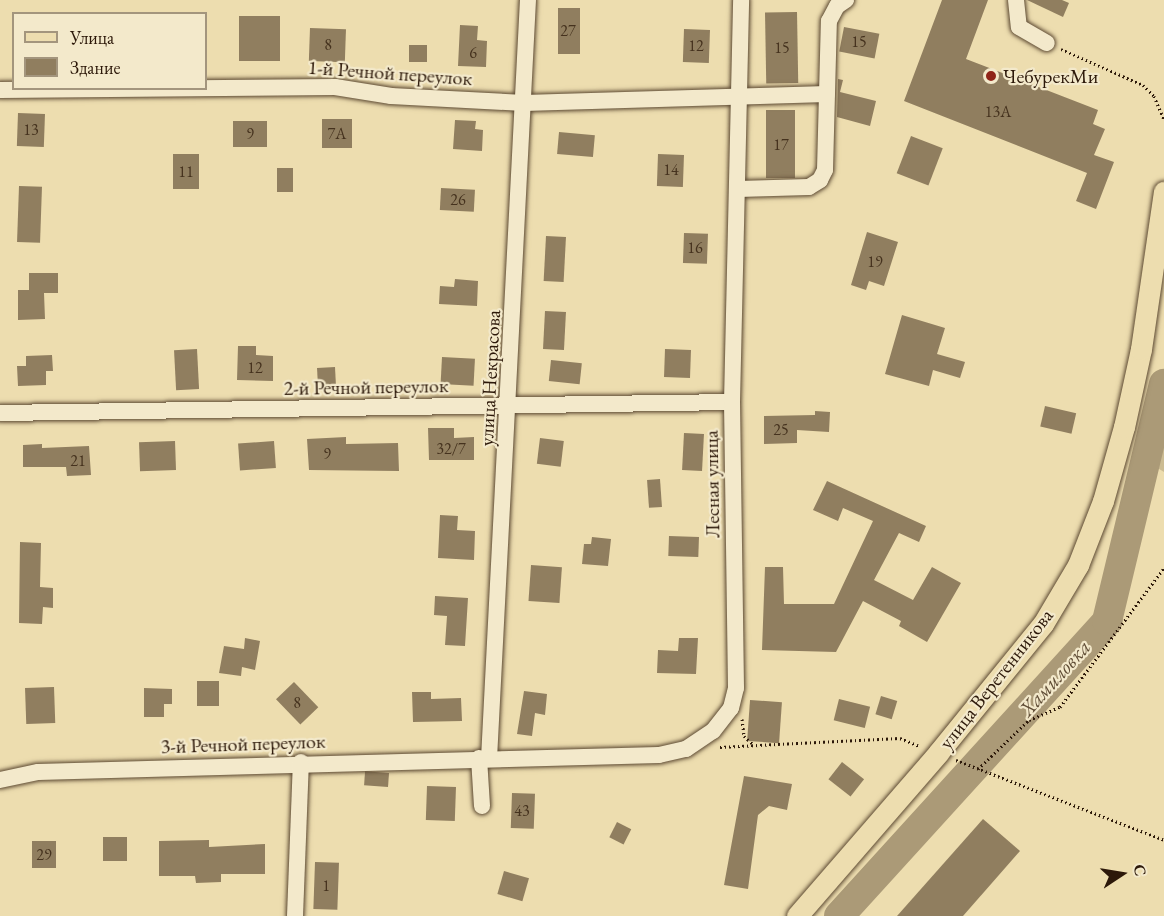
<!DOCTYPE html>
<meta charset="utf-8">
<style>
body{margin:0}
#map{position:relative;width:1164px;height:916px;overflow:hidden;background:#edddaf;font-family:"EB Garamond",serif}
div>[style]{position:absolute}
[style*='--x']{left:calc(var(--x)*1px);top:calc(var(--y)*1px);width:calc(var(--w)*1px);rotate:calc(var(--a)*1deg)}
.green>*{inset:0;background:#ccbc93}
.river>*{height:30px;margin:-15px;padding:0 15px;transform-origin:15px;border-radius:15px;background:#ab9a77}
.building>*{inset:0;background:#907e5f;transform-origin:0 0}
.path>*{height:3px;margin-top:-1.5px;transform-origin:0;background:repeating-linear-gradient(90deg,#2c1809 0 1.5px,transparent 0 4.5px)}
.roads{filter:drop-shadow(0 0 2px #5c4932) drop-shadow(0 0 2px #5c4932)}
.minor>*{height:16px;margin:-8px;padding:0 8px;transform-origin:8px;border-radius:8px;background:#f3e9cb}
.major>*{height:21px;margin:-10.5px;padding:0 10.5px;transform-origin:10.5px;border-radius:10.5px;background:#edddaf}
.dots>*{width:16px;height:16px;translate:-50% -50%;box-sizing:border-box;border:3px solid #f3e9cb;border-radius:50%}
span{translate:-50% -50%;white-space:nowrap;text-align:center;line-height:1.15;-webkit-text-stroke:4.5px #f3e9cb;paint-order:stroke}
.number-label{font-size:16px;color:#45321e}
.number-label span{-webkit-text-stroke-width:0}
.street-label{font-size:20px;color:#2c1809}
.poi-label{font-size:20px;color:#2c1809}
.left{translate:0 -50%;text-align:left}
.water-label{font-size:21px;color:#5f4c35;font-style:italic}
.legend{position:absolute;left:12px;top:12px;width:195px;height:78px;box-sizing:border-box;background:#f3e9cb;border:2px solid #a3957d;margin:0;padding:8px 10px;list-style:none;font-size:18px;color:#2c1809}
.legend li{display:flex;align-items:center;gap:12px;height:30px}
.legend b{width:30px;border:2px solid #a3957d}
.north{position:absolute;left:1092px;top:844px;width:60px;height:60px;-webkit-text-stroke:4px #f3e9cb;paint-order:stroke;rotate:78deg;font-size:16px;font-weight:700;line-height:24px;text-align:center;color:#2c1809}
.north::after{content:'';display:block;margin:auto;width:21px;height:27px;background:#2c1809;clip-path:polygon(50% 0,100% 100%,50% 72%,0 100%)}
</style>
<div id="map">
<div class="green">
<div style="clip-path:polygon(1164px 402px,1164px 472px,1151px 464px)"></div>
</div>
<div class="river">
<div style="--x:839;--y:916;--w:399;--a:-47.7"></div>
<div style="--x:1107;--y:621;--w:244;--a:-76.5"></div>
</div>
<div class="building">
<div style="clip-path:polygon(942px 0,988px 0,966px 59px,1098px 110px,1093px 124px,1105px 129px,1094px 155px,1114px 162px,1096px 209px,1076px 201px,1087px 173px,904px 101px)"></div>
<div style="clip-path:polygon(1027px 0,1062px 0,1069px 3px,1063px 17px)"></div>
<div style="left:558px;top:8px;width:22px;height:46px"></div>
<div style="left:797px;top:12px;width:71px;height:32px;rotate:89deg"></div>
<div style="left:239px;top:16px;width:41px;height:45px"></div>
<div style="clip-path:polygon(460px 25px,478px 26px,477px 40px,487px 41px,486px 67px,458px 66px)"></div>
<div style="left:844px;top:27px;width:36px;height:25px;rotate:11deg"></div>
<div style="left:310px;top:28px;width:36px;height:33px;rotate:2deg"></div>
<div style="left:684px;top:29px;width:26px;height:33px;rotate:2deg"></div>
<div style="left:409px;top:45px;width:18px;height:17px"></div>
<div style="clip-path:polygon(838px 79px,843px 80px,840px 92px,876px 101px,870px 126px,837px 117px)"></div>
<div style="left:766px;top:110px;width:29px;height:68px"></div>
<div style="left:18px;top:113px;width:27px;height:33px;rotate:2deg"></div>
<div style="left:322px;top:119px;width:30px;height:29px"></div>
<div style="clip-path:polygon(455px 120px,476px 121px,475px 129px,483px 130px,482px 151px,453px 149px)"></div>
<div style="left:233px;top:121px;width:34px;height:26px"></div>
<div style="left:559px;top:132px;width:36px;height:22px;rotate:5deg"></div>
<div style="left:911px;top:136px;width:34px;height:40px;rotate:21deg"></div>
<div style="left:173px;top:154px;width:26px;height:35px"></div>
<div style="left:658px;top:154px;width:26px;height:32px;rotate:2deg"></div>
<div style="left:277px;top:168px;width:16px;height:24px"></div>
<div style="left:19px;top:186px;width:23px;height:56px;rotate:2deg"></div>
<div style="left:441px;top:188px;width:34px;height:22px;rotate:3deg"></div>
<div style="clip-path:polygon(867px 232px,898px 242px,884px 286px,869px 281px,866px 290px,851px 285px)"></div>
<div style="left:684px;top:233px;width:24px;height:30px;rotate:2deg"></div>
<div style="left:546px;top:236px;width:20px;height:45px;rotate:3deg"></div>
<div style="clip-path:polygon(29px 273px,58px 273px,58px 293px,44px 293px,45px 319px,18px 320px,18px 290px,29px 290px)"></div>
<div style="clip-path:polygon(455px 279px,478px 281px,477px 306px,439px 304px,440px 286px,454px 287px)"></div>
<div style="left:545px;top:311px;width:21px;height:38px;rotate:3deg"></div>
<div style="clip-path:polygon(902px 315px,945px 328px,937px 354px,965px 362px,960px 378px,933px 370px,929px 386px,885px 374px)"></div>
<div style="clip-path:polygon(238px 346px,256px 346px,256px 355px,273px 356px,273px 381px,237px 380px)"></div>
<div style="left:197px;top:349px;width:40px;height:23px;rotate:87deg"></div>
<div style="left:665px;top:349px;width:26px;height:28px;rotate:2deg"></div>
<div style="clip-path:polygon(52px 355px,53px 371px,46px 371px,46px 385px,18px 386px,17px 366px,26px 366px,26px 356px)"></div>
<div style="left:442px;top:357px;width:33px;height:27px;rotate:3deg"></div>
<div style="left:551px;top:360px;width:31px;height:21px;rotate:6deg"></div>
<div style="left:335px;top:367px;width:21px;height:18px;rotate:87deg"></div>
<div style="left:1045px;top:406px;width:32px;height:21px;rotate:13deg"></div>
<div style="clip-path:polygon(815px 411px,830px 412px,829px 432px,797px 430px,797px 443px,764px 444px,764px 416px,815px 415px)"></div>
<div style="clip-path:polygon(428px 428px,454px 428px,454px 438px,474px 437px,474px 460px,429px 460px)"></div>
<div style="left:684px;top:433px;width:20px;height:37px;rotate:3deg"></div>
<div style="clip-path:polygon(346px 437px,346px 444px,398px 443px,399px 471px,309px 470px,307px 439px)"></div>
<div style="left:540px;top:438px;width:24px;height:26px;rotate:7deg"></div>
<div style="left:175px;top:441px;width:29px;height:36px;rotate:88deg"></div>
<div style="left:274px;top:441px;width:27px;height:36px;rotate:86deg"></div>
<div style="clip-path:polygon(42px 444px,42px 448px,89px 446px,91px 475px,67px 476px,66px 467px,23px 467px,23px 445px)"></div>
<div style="left:660px;top:479px;width:28px;height:13px;rotate:86deg"></div>
<div style="clip-path:polygon(827px 481px,926px 526px,919px 542px,899px 533px,874px 580px,913px 600px,932px 567px,961px 583px,927px 642px,899px 626px,901px 621px,863px 601px,836px 652px,762px 650px,765px 567px,783px 567px,784px 604px,834px 604px,873px 521px,843px 508px,838px 521px,813px 510px)"></div>
<div style="clip-path:polygon(440px 515px,458px 516px,457px 530px,475px 531px,474px 560px,438px 558px)"></div>
<div style="left:669px;top:536px;width:30px;height:20px;rotate:2deg"></div>
<div style="clip-path:polygon(592px 537px,611px 539px,608px 566px,582px 564px,584px 544px,591px 544px)"></div>
<div style="clip-path:polygon(20px 542px,41px 543px,40px 587px,53px 588px,53px 608px,43px 607px,42px 624px,19px 623px)"></div>
<div style="left:531px;top:565px;width:31px;height:36px;rotate:4deg"></div>
<div style="clip-path:polygon(435px 596px,468px 598px,465px 646px,445px 645px,447px 616px,434px 615px)"></div>
<div style="clip-path:polygon(245px 638px,260px 641px,255px 670px,242px 667px,241px 676px,219px 673px,224px 646px,244px 649px)"></div>
<div style="clip-path:polygon(679px 638px,698px 638px,696px 674px,657px 673px,658px 650px,678px 651px)"></div>
<div style="left:197px;top:681px;width:22px;height:25px"></div>
<div style="left:294px;top:682px;width:35px;height:25px;rotate:46deg"></div>
<div style="left:54px;top:687px;width:36px;height:29px;rotate:88deg"></div>
<div style="clip-path:polygon(144px 688px,172px 689px,172px 704px,164px 704px,164px 717px,144px 717px)"></div>
<div style="clip-path:polygon(524px 691px,547px 694px,545px 715px,535px 713px,532px 736px,517px 734px)"></div>
<div style="clip-path:polygon(412px 692px,431px 692px,431px 699px,461px 698px,462px 721px,413px 722px)"></div>
<div style="left:881px;top:696px;width:17px;height:19px;rotate:17deg"></div>
<div style="left:839px;top:699px;width:32px;height:22px;rotate:14deg"></div>
<div style="left:750px;top:700px;width:32px;height:41px;rotate:4deg"></div>
<div style="left:842px;top:762px;width:28px;height:22px;rotate:38deg"></div>
<div style="left:389px;top:773px;width:14px;height:24px;rotate:94deg"></div>
<div style="clip-path:polygon(744px 776px,792px 784px,787px 810px,769px 806px,758px 815px,748px 889px,724px 885px)"></div>
<div style="left:427px;top:786px;width:29px;height:34px;rotate:2deg"></div>
<div style="left:512px;top:793px;width:23px;height:35px;rotate:2deg"></div>
<div style="clip-path:polygon(983px 819px,1020px 851px,963px 916px,897px 916px)"></div>
<div style="left:617px;top:822px;width:16px;height:17px;rotate:27deg"></div>
<div style="left:103px;top:837px;width:24px;height:24px"></div>
<div style="clip-path:polygon(209px 840px,209px 847px,265px 844px,265px 874px,221px 874px,221px 882px,196px 883px,195px 876px,159px 876px,159px 841px)"></div>
<div style="left:32px;top:841px;width:24px;height:27px"></div>
<div style="left:315px;top:862px;width:24px;height:47px;rotate:2deg"></div>
<div style="left:504px;top:871px;width:26px;height:24px;rotate:16deg"></div>
</div>
<div class="path">
<div style="--x:1061;--y:49;--w:90;--a:23.7"></div>
<div style="--x:1143;--y:85;--w:16;--a:45"></div>
<div style="--x:1154;--y:96;--w:25;--a:67"></div>
<div style="--x:742;--y:719;--w:17;--a:83"></div>
<div style="--x:744;--y:736;--w:12;--a:42"></div>
<div style="--x:720;--y:747;--w:180;--a:-2.9"></div>
<div style="--x:900;--y:738;--w:21;--a:23"></div>
<div style="--x:956;--y:760;--w:223;--a:21"></div>
<div style="--x:978;--y:769;--w:71;--a:-43.9"></div>
<div style="--x:1029;--y:720;--w:34;--a:-23"></div>
<div style="--x:1060;--y:707;--w:174;--a:-53.2"></div>
</div>
<div class="roads">
<div class="minor">
<div style="--x:1016;--y:0;--w:27;--a:84"></div>
<div style="--x:1019;--y:27;--w:32;--a:30"></div>
<div style="--x:0;--y:90;--w:335;--a:-0.5"></div>
<div style="--x:335;--y:87;--w:57;--a:9.1"></div>
<div style="--x:391;--y:96;--w:133;--a:3"></div>
<div style="--x:524;--y:103;--w:303;--a:-1.7"></div>
<div style="--x:738;--y:189;--w:71;--a:-1.6"></div>
<div style="--x:809;--y:187;--w:13;--a:-32"></div>
<div style="--x:820;--y:180;--w:11;--a:-63"></div>
<div style="--x:825;--y:170;--w:149;--a:-88.5"></div>
<div style="--x:829;--y:21;--w:17;--a:-62"></div>
<div style="--x:837;--y:6;--w:11;--a:-34"></div>
<div style="--x:0;--y:413;--w:732;--a:-0.86"></div>
<div style="--x:479;--y:758;--w:48;--a:86.4"></div>
<div style="--x:489;--y:759;--w:760;--a:-87.06"></div>
<div style="--x:0;--y:780;--w:39;--a:-12"></div>
<div style="--x:38;--y:772;--w:621;--a:-1.57"></div>
<div style="--x:659;--y:755;--w:28;--a:-13"></div>
<div style="--x:686;--y:749;--w:32;--a:-34"></div>
<div style="--x:713;--y:731;--w:29;--a:-52"></div>
<div style="--x:731;--y:708;--w:21;--a:-76"></div>
<div style="--x:736;--y:688;--w:286;--a:-90.8"></div>
<div style="--x:732;--y:402;--w:402;--a:-88.7"></div>
<div style="--x:295;--y:916;--w:154;--a:-87.8"></div>
</div>
<div class="major">
<div style="--x:797;--y:916;--w:216;--a:-49.1"></div>
<div style="--x:938;--y:753;--w:166;--a:-50.9"></div>
<div style="--x:1043;--y:624;--w:69;--a:-59.3"></div>
<div style="--x:1078;--y:565;--w:69;--a:-68.7"></div>
<div style="--x:1103;--y:501;--w:77;--a:-74.2"></div>
<div style="--x:1124;--y:427;--w:80;--a:-77.7"></div>
<div style="--x:1141;--y:349;--w:159;--a:-81.7"></div>
</div>
</div>
<div class="dots">
<div style="left:991px;top:76px;background:#8f2418"></div>
</div>
<div class="number-label">
<span style="left:568px;top:31px">27</span>
<span style="left:859px;top:42px">15</span>
<span style="left:328px;top:45px">8</span>
<span style="left:696px;top:46px">12</span>
<span style="left:782px;top:48px">15</span>
<span style="left:473px;top:53px">6</span>
<span style="left:998px;top:112px">13А</span>
<span style="left:31px;top:130px">13</span>
<span style="left:250px;top:134px">9</span>
<span style="left:337px;top:134px">7А</span>
<span style="left:781px;top:145px">17</span>
<span style="left:671px;top:170px">14</span>
<span style="left:186px;top:172px">11</span>
<span style="left:458px;top:200px">26</span>
<span style="left:695px;top:248px">16</span>
<span style="left:875px;top:262px">19</span>
<span style="left:255px;top:368px">12</span>
<span style="left:781px;top:430px">25</span>
<span style="left:451px;top:449px">32/7</span>
<span style="left:327px;top:454px">9</span>
<span style="left:78px;top:461px">21</span>
<span style="left:297px;top:703px">8</span>
<span style="left:522px;top:811px">43</span>
<span style="left:44px;top:855px">29</span>
<span style="left:326px;top:886px">1</span>
</div>
<div class="street-label">
<span style="left:390px;top:73px;rotate:4deg">1-й Речной переулок</span>
<span style="left:490px;top:378px;rotate:-87deg">улица Некрасова</span>
<span style="left:366px;top:387px;rotate:-1deg">2-й Речной переулок</span>
<span style="left:712px;top:484px;rotate:-91deg">Лесная улица</span>
<span style="left:996px;top:679px;rotate:-52deg">улица Веретенникова</span>
<span style="left:243px;top:744px;rotate:-2deg">3-й Речной переулок</span>
</div>
<div class="poi-label">
<span class="left" style="left:1003px;top:76px">ЧебурекМи</span>
</div>
<div class="water-label">
<span style="left:1055px;top:678px;rotate:-48deg">Хамиловка</span>
</div>
<ul class="legend">
<li><b style="height:8px;background:#edddaf"></b>Улица</li>
<li><b style="height:16px;background:#907e5f"></b>Здание</li>
</ul>
<div class="north">С</div>
</div>
